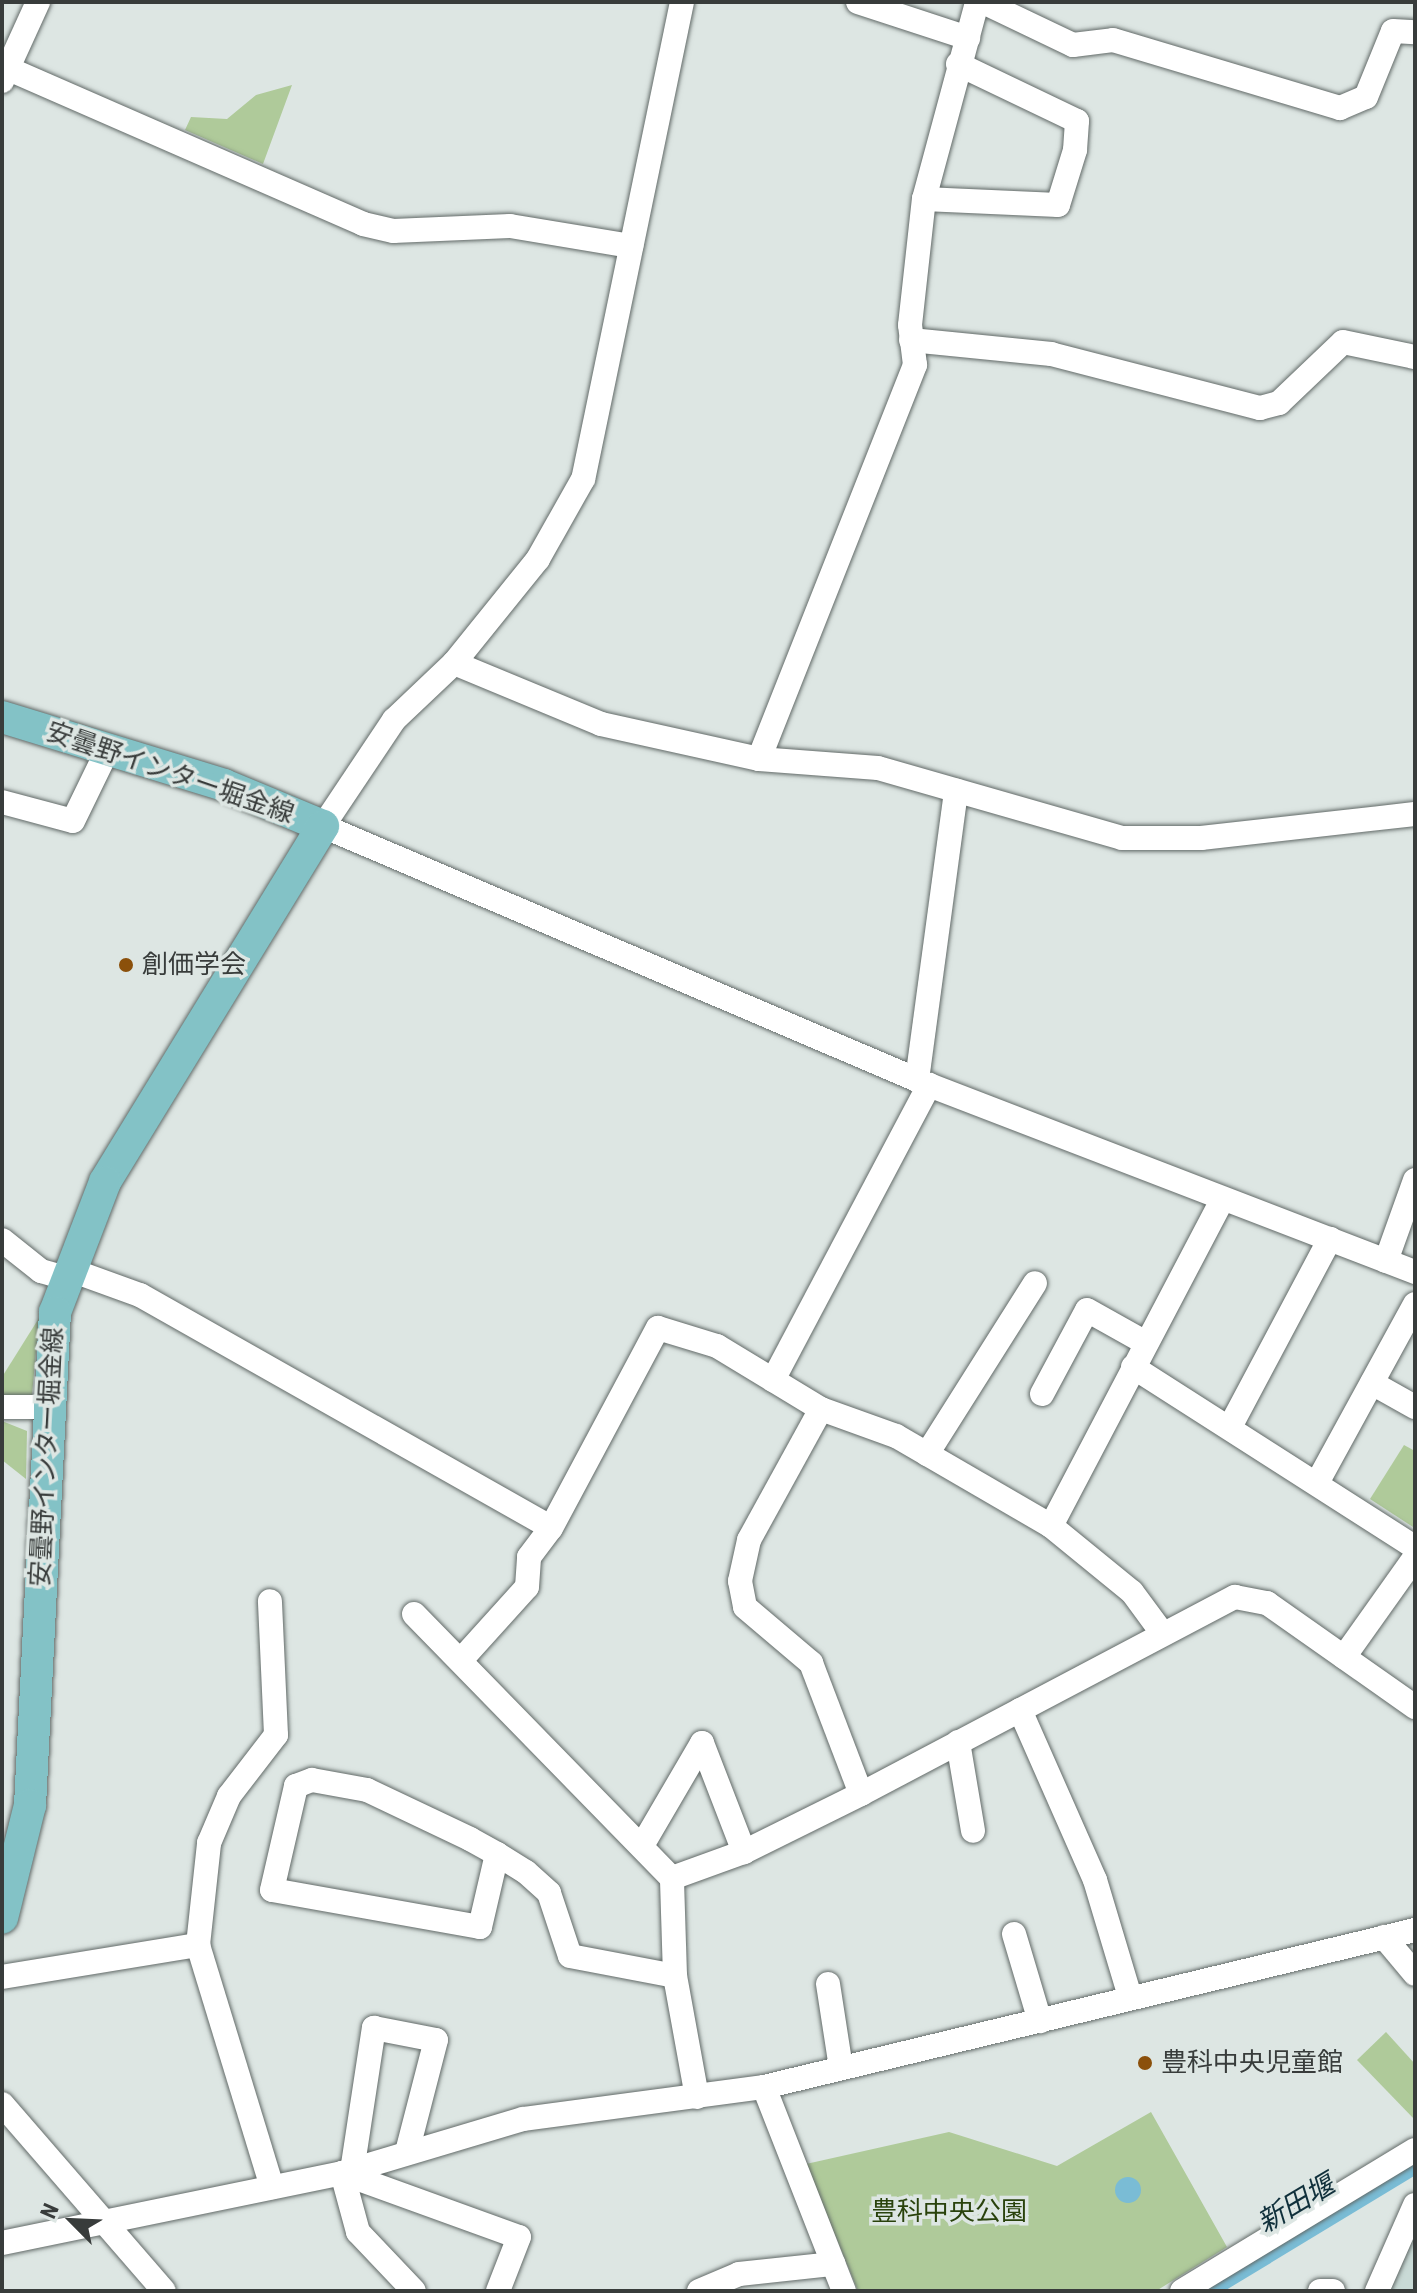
<!DOCTYPE html>
<meta charset="utf-8">
<style>
body{margin:0}
#map{position:relative;width:1417px;height:2293px;overflow:hidden;background:#dde6e3;font-family:"Roboto Condensed","Noto Sans JP",sans-serif}
div>[style]{position:absolute}
[style*='--x']{left:calc(var(--x)*1px);top:calc(var(--y)*1px);width:calc(var(--w)*1px);rotate:calc(var(--a)*1deg)}
.built>*{inset:0;background:#c9dad6}
.green>*{inset:0;background:#afca9a}
.water>*{inset:0;background:#7abcd5}
.round{border-radius:50%}
.canal>*{height:20px;margin:-10px;padding:0 10px;transform-origin:10px;border-radius:10px;background:#7abcd5}
.roads{filter:drop-shadow(0 0 2px #626a68) drop-shadow(0 0 2px #626a68)}
.minor>*{height:24px;margin:-12px;padding:0 12px;transform-origin:12px;border-radius:12px;background:#fff}
.major>*{height:32px;margin:-16px;padding:0 16px;transform-origin:16px;border-radius:16px;background:#83c2c6}
.dots>*{width:22px;height:22px;translate:-50% -50%;box-sizing:border-box;border:4px solid #dde6e3;border-radius:50%}
span{translate:-50% -50%;white-space:nowrap;text-align:center;line-height:1.15;-webkit-text-stroke:7px #dde6e3;paint-order:stroke}
.street-label{font-size:26px;color:#383c3b}
.poi-label{font-size:26px;color:#383c3b}
.left{translate:0 -50%;text-align:left}
.park-label{font-size:26px;color:#29420c}
.water-label{font-size:28px;color:#10303b;font-style:italic}
.frame{position:absolute;inset:0;border:4px solid #383c3b;pointer-events:none}
.north{position:absolute;left:32px;top:2181px;width:80px;height:80px;-webkit-text-stroke:6px #dde6e3;paint-order:stroke;rotate:294deg;font-size:22px;font-weight:700;line-height:32px;text-align:center;color:#383c3b}
.north::after{content:'';display:block;margin:auto;width:28px;height:36px;background:#383c3b;clip-path:polygon(50% 0,100% 100%,50% 72%,0 100%)}
</style>
<div id="map">
<div class="built">
<div style="clip-path:polygon(1415px 2223px,1415px 2291px,1385px 2291px)"></div>
</div>
<div class="green">
<div style="clip-path:polygon(292px 85px,263px 164px,185px 130px,191px 117px,227px 119px,256px 95px)"></div>
<div style="clip-path:polygon(39px 1318px,32px 1395px,2px 1395px,2px 1377px)"></div>
<div style="clip-path:polygon(2px 1421px,27px 1431px,26px 1479px,2px 1460px)"></div>
<div style="clip-path:polygon(1404px 1445px,1415px 1451px,1413px 1527px,1370px 1499px)"></div>
<div style="clip-path:polygon(1386px 2032px,1415px 2064px,1415px 2120px,1357px 2060px)"></div>
<div style="clip-path:polygon(1151px 2112px,1227px 2247px,1156px 2291px,858px 2291px,806px 2164px,949px 2132px,1057px 2166px)"></div>
</div>
<div class="water">
<div class="round" style="left:1115px;top:2177px;width:26px;height:26px"></div>
</div>
<div class="canal">
<div style="--x:1210;--y:2288;--w:240;--a:-31.2"></div>
</div>
<div class="roads">
<div class="minor">
<div style="--x:682;--y:2;--w:487;--a:101.7"></div>
<div style="--x:583;--y:479;--w:92;--a:119.4"></div>
<div style="--x:538;--y:559;--w:134;--a:128.9"></div>
<div style="--x:454;--y:663;--w:83;--a:136.5"></div>
<div style="--x:394;--y:720;--w:128;--a:123.8"></div>
<div style="--x:323;--y:826;--w:659;--a:23.14"></div>
<div style="--x:929;--y:1085;--w:521;--a:21.05"></div>
<div style="--x:858;--y:2;--w:116;--a:18.1"></div>
<div style="--x:983;--y:2;--w:100;--a:25.5"></div>
<div style="--x:1073;--y:45;--w:40;--a:-7.1"></div>
<div style="--x:1113;--y:40;--w:237;--a:16.7"></div>
<div style="--x:1340;--y:108;--w:28;--a:-23"></div>
<div style="--x:1366;--y:97;--w:71;--a:-67.8"></div>
<div style="--x:1393;--y:31;--w:22;--a:3"></div>
<div style="--x:2;--y:66;--w:394;--a:23.6"></div>
<div style="--x:363;--y:224;--w:31;--a:13"></div>
<div style="--x:393;--y:231;--w:117;--a:-2.4"></div>
<div style="--x:510;--y:226;--w:123;--a:9.4"></div>
<div style="--x:2;--y:81;--w:87;--a:-65.5"></div>
<div style="--x:924;--y:199;--w:134;--a:2.6"></div>
<div style="--x:1058;--y:205;--w:58;--a:-72.8"></div>
<div style="--x:1075;--y:150;--w:29;--a:-86"></div>
<div style="--x:1077;--y:121;--w:132;--a:-154.4"></div>
<div style="--x:911;--y:340;--w:141;--a:5.7"></div>
<div style="--x:1051;--y:354;--w:216;--a:14.5"></div>
<div style="--x:1260;--y:408;--w:20;--a:-15"></div>
<div style="--x:1279;--y:403;--w:88;--a:-43.6"></div>
<div style="--x:1343;--y:342;--w:74;--a:11.8"></div>
<div style="--x:454;--y:663;--w:159;--a:22.5"></div>
<div style="--x:601;--y:724;--w:162;--a:12.5"></div>
<div style="--x:759;--y:759;--w:119;--a:4.3"></div>
<div style="--x:878;--y:768;--w:254;--a:16"></div>
<div style="--x:1122;--y:838;--w:79;--a:0"></div>
<div style="--x:1201;--y:838;--w:215;--a:-6.4"></div>
<div style="--x:759;--y:759;--w:424;--a:-68.4"></div>
<div style="--x:915;--y:365;--w:40;--a:-97.1"></div>
<div style="--x:910;--y:325;--w:127;--a:-83.7"></div>
<div style="--x:924;--y:199;--w:204;--a:-74.9"></div>
<div style="--x:2;--y:802;--w:73;--a:15"></div>
<div style="--x:73;--y:821;--w:82;--a:-64.1"></div>
<div style="--x:917;--y:1080;--w:292;--a:-82.3"></div>
<div style="--x:2;--y:1240;--w:50;--a:38.5"></div>
<div style="--x:41;--y:1271;--w:25;--a:16"></div>
<div style="--x:1386;--y:1261;--w:86;--a:-70.3"></div>
<div style="--x:68;--y:1269;--w:77;--a:19.9"></div>
<div style="--x:140;--y:1295;--w:472;--a:29.5"></div>
<div style="--x:551;--y:1528;--w:227;--a:-61.9"></div>
<div style="--x:658;--y:1328;--w:62;--a:17"></div>
<div style="--x:717;--y:1346;--w:122;--a:31.2"></div>
<div style="--x:821;--y:1409;--w:80;--a:19.8"></div>
<div style="--x:896;--y:1436;--w:179;--a:30.1"></div>
<div style="--x:1051;--y:1526;--w:104;--a:39.2"></div>
<div style="--x:1132;--y:1592;--w:52;--a:53.6"></div>
<div style="--x:1133;--y:1367;--w:335;--a:32.6"></div>
<div style="--x:773;--y:1380;--w:334;--a:-62.1"></div>
<div style="--x:1372;--y:1383;--w:49;--a:29.2"></div>
<div style="--x:1042;--y:1394;--w:95;--a:-61.8"></div>
<div style="--x:1087;--y:1310;--w:68;--a:29.2"></div>
<div style="--x:2;--y:1407;--w:43;--a:0"></div>
<div style="--x:821;--y:1409;--w:149;--a:118.8"></div>
<div style="--x:749;--y:1540;--w:42;--a:102.4"></div>
<div style="--x:740;--y:1581;--w:26;--a:79"></div>
<div style="--x:745;--y:1607;--w:87;--a:40.3"></div>
<div style="--x:811;--y:1663;--w:140;--a:69.1"></div>
<div style="--x:1231;--y:1425;--w:211;--a:-62"></div>
<div style="--x:927;--y:1454;--w:202;--a:-57.7"></div>
<div style="--x:1317;--y:1483;--w:204;--a:-61.3"></div>
<div style="--x:1051;--y:1526;--w:368;--a:-62.3"></div>
<div style="--x:414;--y:1614;--w:369;--a:45.7"></div>
<div style="--x:1344;--y:1657;--w:123;--a:-54.6"></div>
<div style="--x:461;--y:1660;--w:98;--a:-47.9"></div>
<div style="--x:527;--y:1587;--w:30;--a:-86"></div>
<div style="--x:529;--y:1557;--w:36;--a:-53"></div>
<div style="--x:1020;--y:1710;--w:186;--a:66.2"></div>
<div style="--x:1095;--y:1880;--w:122;--a:73.3"></div>
<div style="--x:958;--y:1742;--w:90;--a:80.4"></div>
<div style="--x:643;--y:1844;--w:117;--a:-59.7"></div>
<div style="--x:702;--y:1743;--w:117;--a:68.9"></div>
<div style="--x:497;--y:1854;--w:75;--a:103.1"></div>
<div style="--x:480;--y:1927;--w:211;--a:-169.9"></div>
<div style="--x:272;--y:1890;--w:107;--a:-77"></div>
<div style="--x:296;--y:1786;--w:17;--a:-21"></div>
<div style="--x:312;--y:1780;--w:56;--a:10.3"></div>
<div style="--x:367;--y:1790;--w:114;--a:25.4"></div>
<div style="--x:470;--y:1839;--w:31;--a:29"></div>
<div style="--x:497;--y:1854;--w:34;--a:32"></div>
<div style="--x:526;--y:1872;--w:31;--a:42"></div>
<div style="--x:549;--y:1893;--w:66;--a:71.6"></div>
<div style="--x:570;--y:1956;--w:107;--a:10.8"></div>
<div style="--x:1014;--y:1934;--w:91;--a:73.4"></div>
<div style="--x:1384;--y:1937;--w:48;--a:50"></div>
<div style="--x:198;--y:1945;--w:103;--a:-83.8"></div>
<div style="--x:209;--y:1843;--w:51;--a:-66.9"></div>
<div style="--x:229;--y:1796;--w:77;--a:-52.4"></div>
<div style="--x:276;--y:1735;--w:134;--a:-92.6"></div>
<div style="--x:2;--y:1977;--w:199;--a:-9.3"></div>
<div style="--x:198;--y:1945;--w:253;--a:73"></div>
<div style="--x:828;--y:1984;--w:85;--a:81.2"></div>
<div style="--x:764;--y:2087;--w:219;--a:68.6"></div>
<div style="--x:697;--y:2097;--w:123;--a:-100.3"></div>
<div style="--x:675;--y:1976;--w:98;--a:-91.8"></div>
<div style="--x:672;--y:1878;--w:77;--a:-19.9"></div>
<div style="--x:744;--y:1852;--w:131;--a:-26.4"></div>
<div style="--x:861;--y:1794;--w:423;--a:-27.8"></div>
<div style="--x:1235;--y:1597;--w:33;--a:11"></div>
<div style="--x:1267;--y:1603;--w:181;--a:35.1"></div>
<div style="--x:2;--y:2104;--w:247;--a:49.1"></div>
<div style="--x:352;--y:2171;--w:145;--a:-81.3"></div>
<div style="--x:374;--y:2028;--w:63;--a:11"></div>
<div style="--x:436;--y:2040;--w:116;--a:104.5"></div>
<div style="--x:342;--y:2173;--w:188;--a:19.9"></div>
<div style="--x:519;--y:2237;--w:58;--a:111.3"></div>
<div style="--x:342;--y:2173;--w:61;--a:74.8"></div>
<div style="--x:358;--y:2232;--w:81;--a:46.5"></div>
<div style="--x:2;--y:2243;--w:347;--a:-11.6"></div>
<div style="--x:342;--y:2173;--w:189;--a:-16.6"></div>
<div style="--x:523;--y:2119;--w:243;--a:-7.6"></div>
<div style="--x:764;--y:2087;--w:670;--a:-13.56"></div>
<div style="--x:699;--y:2291;--w:43;--a:-23"></div>
<div style="--x:739;--y:2274;--w:95;--a:-6.1"></div>
<div style="--x:1182;--y:2291;--w:272;--a:-31.2"></div>
<div style="--x:1320;--y:2291;--w:13;--a:0"></div>
<div style="--x:1377;--y:2291;--w:94;--a:-66.2"></div>
</div>
<div class="major">
<div style="--x:2;--y:717;--w:232;--a:17"></div>
<div style="--x:224;--y:785;--w:107;--a:22.5"></div>
<div style="--x:323;--y:826;--w:417;--a:121.5"></div>
<div style="--x:105;--y:1182;--w:139;--a:111"></div>
<div style="--x:55;--y:1312;--w:494;--a:92.9"></div>
<div style="--x:30;--y:1805;--w:116;--a:103.9"></div>
</div>
</div>
<div class="dots">
<div style="left:126px;top:965px;background:#8b500b"></div>
<div style="left:1145px;top:2063px;background:#8b500b"></div>
</div>
<div class="street-label">
<span style="left:170px;top:773px;rotate:19deg">安曇野インター堀金線</span>
<span style="left:47px;top:1457px;rotate:-87deg">安曇野インター堀金線</span>
</div>
<div class="poi-label">
<span class="left" style="left:142px;top:965px">創価学会</span>
<span class="left" style="left:1161px;top:2063px">豊科中央児童館</span>
</div>
<div class="park-label">
<span style="left:949px;top:2212px">豊科中央公園</span>
</div>
<div class="water-label">
<span style="left:1296px;top:2204px;rotate:-31deg">新田堰</span>
</div>
<div class="frame"></div>
<div class="north">N</div>
</div>
